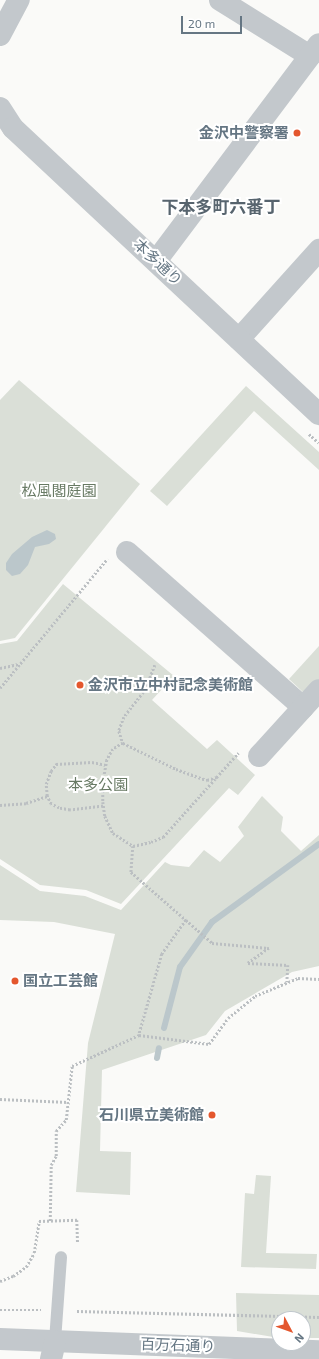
<!DOCTYPE html>
<meta charset="utf-8">
<style>
body{margin:0}
#map{position:relative;width:319px;height:1359px;overflow:hidden;background:#fafaf8;font-family:"Exo 2","Noto Sans JP",sans-serif}
div>[style]{position:absolute}
[style*='--x']{left:calc(var(--x)*1px);top:calc(var(--y)*1px);width:calc(var(--w)*1px);rotate:calc(var(--a)*1deg)}
.green>*{inset:0;background:#dadfd7}
.water>*{inset:0;background:#bbc7cb}
.stream>*{height:6px;margin:-3px;padding:0 3px;transform-origin:3px;border-radius:3px;background:#bbc7cb}
.path>*{height:2.5px;margin-top:-1.25px;transform-origin:0;background:repeating-linear-gradient(90deg,#bbbfc2 0 2px,transparent 0 4px)}
.service>*{height:12px;margin:-6px;padding:0 6px;transform-origin:6px;border-radius:6px;background:#c3c8cc}
.minor>*{height:22px;margin:-11px;padding:0 11px;transform-origin:11px;border-radius:11px;background:#c3c8cc}
.tertiary>*{height:22px;margin:-11px;padding:0 11px;transform-origin:11px;border-radius:11px;background:#c3c8cc}
.dots>*{width:11px;height:11px;translate:-50% -50%;box-sizing:border-box;border:2px solid #fff;border-radius:50%}
span{translate:-50% -50%;white-space:nowrap;text-align:center;line-height:1.15;-webkit-text-stroke:4px #fff;paint-order:stroke}
.poi-label{font-size:15px;color:#657683;font-weight:700}
.right{translate:-100% -50%;text-align:right}
.left{translate:0 -50%;text-align:left}
.street-label{font-size:15px;color:#657683}
.park-label{font-size:15px;color:#687a64}
.quarter-label{font-size:17px;color:#57646e;font-weight:700}
.north{position:absolute;left:271px;top:1311px;width:40px;height:40px;box-sizing:border-box;background:#fff;border:1px solid #c1c8cd;border-radius:50%;rotate:131deg;font-size:11px;font-weight:700;line-height:16px;text-align:center;color:#657683}
.north::after{content:'';display:block;margin:auto;width:14px;height:18px;background:#e4572e;clip-path:polygon(50% 0,100% 100%,50% 72%,0 100%)}
.scale{position:absolute;left:181px;top:16px;width:61px;height:18px;box-sizing:border-box;border:2px solid #657683;border-top:0;padding-left:5px;font-size:12px;line-height:14px;white-space:nowrap;color:#657683;-webkit-text-stroke:3px #fff;paint-order:stroke}
</style>
<div id="map">
<div class="green">
<div style="clip-path:polygon(19px 380px,140px 484px,15px 638px,0 641px,0 400px)"></div>
<div style="clip-path:polygon(246px 386px,319px 452px,319px 470px,254px 411px,167px 506px,150px 491px)"></div>
<div style="clip-path:polygon(63px 584px,174px 676px,152px 700px,207px 749px,217px 740px,255px 775px,238px 795px,229px 788px,121px 904px,86px 890px,40px 885px,0 859px,0 644px,17px 641px)"></div>
<div style="clip-path:polygon(319px 646px,319px 680px,306px 695px,289px 679px)"></div>
<div style="clip-path:polygon(262px 796px,283px 817px,281px 831px,301px 851px,319px 835px,319px 966px,292px 972px,225px 1011px,206px 1035px,102px 1070px,100px 1151px,131px 1152px,130px 1195px,76px 1192px,88px 1043px,115px 934px,54px 922px,0 920px,0 865px,40px 891px,85px 896px,121px 910px,165px 862px,171px 865px,189px 867px,204px 850px,220px 862px,244px 836px,238px 827px)"></div>
<div style="clip-path:polygon(256px 1175px,271px 1176px,266px 1253px,317px 1254px,316px 1269px,241px 1267px,245px 1193px,254px 1194px)"></div>
<div style="clip-path:polygon(236px 1293px,319px 1295px,319px 1338px,303px 1338px,303px 1319px,279px 1319px,279px 1338px,237px 1331px)"></div>
</div>
<div class="water">
<div style="clip-path:polygon(47px 530px,55px 534px,56px 539px,49px 544px,35px 547px,28px 565px,20px 574px,12px 576px,6px 570px,6px 563px,12px 554px,32px 537px)"></div>
</div>
<div class="stream">
<div style="--x:164;--y:1028;--w:63;--a:-75.3"></div>
<div style="--x:180;--y:967;--w:55;--a:-54.6"></div>
<div style="--x:212;--y:922;--w:132;--a:-36.1"></div>
<div style="--x:157;--y:1058;--w:10;--a:-79"></div>
</div>
<div class="path">
<div style="--x:309;--y:434;--w:13;--a:42"></div>
<div style="--x:155;--y:665;--w:26;--a:111"></div>
<div style="--x:146;--y:689;--w:36;--a:128"></div>
<div style="--x:124;--y:717;--w:15;--a:110"></div>
<div style="--x:119;--y:731;--w:13;--a:72"></div>
<div style="--x:123;--y:743;--w:59;--a:26.1"></div>
<div style="--x:176;--y:769;--w:33;--a:20"></div>
<div style="--x:207;--y:780;--w:10;--a:-17"></div>
<div style="--x:0;--y:668;--w:19;--a:-12"></div>
<div style="--x:0;--y:688;--w:168;--a:-50.3"></div>
<div style="--x:123;--y:743;--w:12;--a:149"></div>
<div style="--x:113;--y:749;--w:13;--a:119"></div>
<div style="--x:107;--y:760;--w:23;--a:100"></div>
<div style="--x:103;--y:783;--w:19;--a:90"></div>
<div style="--x:103;--y:802;--w:14;--a:82"></div>
<div style="--x:105;--y:816;--w:19;--a:65"></div>
<div style="--x:113;--y:833;--w:24;--a:33"></div>
<div style="--x:133;--y:846;--w:18;--a:-13"></div>
<div style="--x:151;--y:842;--w:13;--a:-23"></div>
<div style="--x:163;--y:837;--w:113;--a:-48.2"></div>
<div style="--x:0;--y:805;--w:26;--a:-4"></div>
<div style="--x:26;--y:803;--w:22;--a:-18"></div>
<div style="--x:103;--y:806;--w:33;--a:173"></div>
<div style="--x:70;--y:810;--w:11;--a:-170"></div>
<div style="--x:59;--y:808;--w:9;--a:-153"></div>
<div style="--x:51;--y:804;--w:9;--a:-117"></div>
<div style="--x:47;--y:796;--w:12;--a:-95"></div>
<div style="--x:46;--y:784;--w:14;--a:-69"></div>
<div style="--x:51;--y:771;--w:9;--a:-54"></div>
<div style="--x:56;--y:764;--w:36;--a:-3"></div>
<div style="--x:92;--y:762;--w:14;--a:12"></div>
<div style="--x:133;--y:846;--w:26;--a:94"></div>
<div style="--x:131;--y:872;--w:73;--a:41.1"></div>
<div style="--x:186;--y:920;--w:42;--a:125.2"></div>
<div style="--x:162;--y:954;--w:84;--a:105.9"></div>
<div style="--x:186;--y:920;--w:35;--a:41"></div>
<div style="--x:212;--y:943;--w:57;--a:5"></div>
<div style="--x:269;--y:948;--w:26;--a:144"></div>
<div style="--x:248;--y:963;--w:40;--a:2.9"></div>
<div style="--x:288;--y:965;--w:17;--a:93"></div>
<div style="--x:0;--y:1099;--w:68;--a:2.5"></div>
<div style="--x:50;--y:1221;--w:56;--a:-89"></div>
<div style="--x:51;--y:1165;--w:10;--a:-61"></div>
<div style="--x:56;--y:1156;--w:25;--a:-90"></div>
<div style="--x:56;--y:1131;--w:15;--a:-48"></div>
<div style="--x:66;--y:1120;--w:54;--a:-83.7"></div>
<div style="--x:72;--y:1066;--w:74;--a:-24.8"></div>
<div style="--x:139;--y:1035;--w:71;--a:7.3"></div>
<div style="--x:209;--y:1044;--w:32;--a:-54"></div>
<div style="--x:228;--y:1018;--w:35;--a:-39"></div>
<div style="--x:255;--y:996;--w:47;--a:-22.7"></div>
<div style="--x:298;--y:978;--w:21;--a:3"></div>
<div style="--x:0;--y:1281;--w:14;--a:-21"></div>
<div style="--x:13;--y:1276;--w:16;--a:-35"></div>
<div style="--x:26;--y:1267;--w:16;--a:-60"></div>
<div style="--x:34;--y:1253;--w:32;--a:-81"></div>
<div style="--x:39;--y:1221;--w:38;--a:-2"></div>
<div style="--x:77;--y:1220;--w:23;--a:88"></div>
<div style="--x:0;--y:1310;--w:41;--a:0"></div>
<div style="--x:77;--y:1311;--w:242;--a:1.4"></div>
</div>
<div class="service">
<div style="--x:55;--y:1341;--w:84;--a:-85.9"></div>
</div>
<div class="minor">
<div style="--x:220;--y:0;--w:106;--a:31.9"></div>
<div style="--x:0;--y:35;--w:40;--a:-62"></div>
<div style="--x:156;--y:261;--w:271;--a:-53.1"></div>
<div style="--x:239;--y:339;--w:120;--a:-48"></div>
<div style="--x:127;--y:552;--w:235;--a:41.4"></div>
<div style="--x:259;--y:756;--w:89;--a:-47.7"></div>
</div>
<div class="tertiary">
<div style="--x:0;--y:108;--w:24;--a:57"></div>
<div style="--x:13;--y:128;--w:419;--a:43.1"></div>
<div style="--x:0;--y:1339;--w:319;--a:2.2"></div>
<div style="--x:51;--y:1359;--w:18;--a:-77"></div>
</div>
<div class="dots">
<div style="left:297px;top:133px;background:#e4572e"></div>
<div style="left:80px;top:685px;background:#e4572e"></div>
<div style="left:15px;top:981px;background:#e4572e"></div>
<div style="left:212px;top:1115px;background:#e4572e"></div>
</div>
<div class="poi-label">
<span class="right" style="left:289px;top:133px">金沢中警察署</span>
<span class="left" style="left:88px;top:685px">金沢市立中村記念美術館</span>
<span class="left" style="left:23px;top:981px">国立工芸館</span>
<span class="right" style="left:204px;top:1115px">石川県立美術館</span>
</div>
<div class="street-label">
<span style="left:158px;top:262px;rotate:43deg">本多通り</span>
<span style="left:178px;top:1345px;rotate:2deg">百万石通り</span>
</div>
<div class="park-label">
<span style="left:59px;top:491px">松風閣庭園</span>
<span style="left:98px;top:785px">本多公園</span>
</div>
<div class="quarter-label">
<span style="left:221px;top:207px">下本多町六番丁</span>
</div>
<div class="north">N</div>
<div class="scale">20 m</div>
</div>
